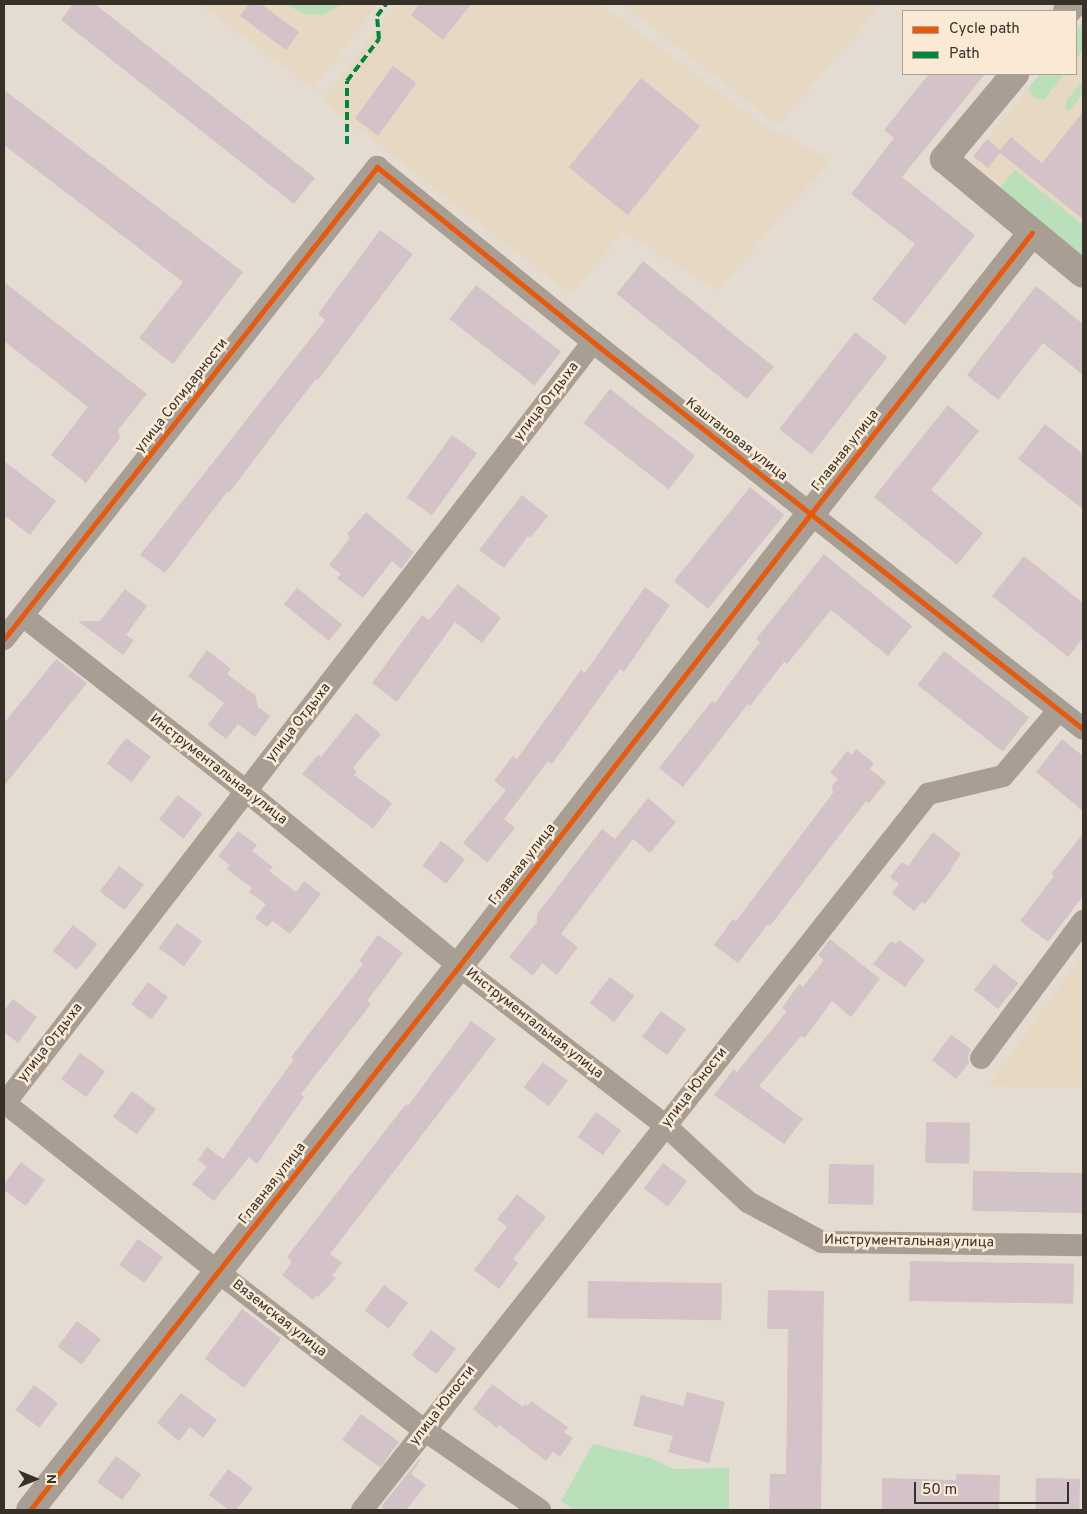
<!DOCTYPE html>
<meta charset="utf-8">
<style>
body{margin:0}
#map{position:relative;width:1087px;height:1514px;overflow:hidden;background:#e4dcd0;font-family:Overpass,sans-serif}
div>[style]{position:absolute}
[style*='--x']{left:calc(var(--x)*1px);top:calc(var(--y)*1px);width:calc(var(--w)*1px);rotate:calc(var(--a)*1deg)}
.built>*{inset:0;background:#e6d8c3}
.green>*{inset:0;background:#b9e0ba}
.building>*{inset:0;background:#d4c2c9;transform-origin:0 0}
.minor>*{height:22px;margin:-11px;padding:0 11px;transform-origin:11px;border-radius:11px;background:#a89e94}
.tertiary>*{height:28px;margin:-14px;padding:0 14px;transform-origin:14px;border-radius:14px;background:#a89e94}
.quiet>*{height:4px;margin-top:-2px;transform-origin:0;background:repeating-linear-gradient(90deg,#00873e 0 8px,transparent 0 12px)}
.cycleway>*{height:5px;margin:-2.5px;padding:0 2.5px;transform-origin:2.5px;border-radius:2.5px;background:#e8590c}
span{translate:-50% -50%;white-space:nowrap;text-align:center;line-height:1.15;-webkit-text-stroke:5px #faead5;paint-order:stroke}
.street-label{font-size:14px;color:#363028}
.frame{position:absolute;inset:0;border:5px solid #363028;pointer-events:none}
.legend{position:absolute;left:902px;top:10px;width:175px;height:65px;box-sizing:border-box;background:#faead5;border:1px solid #aca090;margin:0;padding:6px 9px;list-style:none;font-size:15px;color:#363028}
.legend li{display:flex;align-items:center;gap:10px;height:25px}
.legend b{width:25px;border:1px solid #aca090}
.north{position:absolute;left:10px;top:1454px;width:50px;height:50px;-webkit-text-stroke:4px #faead5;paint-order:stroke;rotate:90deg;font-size:14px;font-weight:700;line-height:20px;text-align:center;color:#363028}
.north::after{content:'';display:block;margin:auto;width:18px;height:22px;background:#363028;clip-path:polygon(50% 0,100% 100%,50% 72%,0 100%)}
.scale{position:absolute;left:914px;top:1482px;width:155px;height:22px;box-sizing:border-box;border:2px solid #363028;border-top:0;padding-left:6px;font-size:15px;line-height:18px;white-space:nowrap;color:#363028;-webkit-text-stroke:4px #faead5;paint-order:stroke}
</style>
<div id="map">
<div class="built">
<div style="clip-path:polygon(201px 4px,378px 4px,313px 89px)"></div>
<div style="clip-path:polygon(398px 4px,601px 4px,770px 130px,786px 136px,832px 161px,787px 208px,718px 291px,623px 231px,571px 295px,322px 100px)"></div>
<div style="clip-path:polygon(622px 4px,882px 4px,778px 125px)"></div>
<div style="clip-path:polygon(1083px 22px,1083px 255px,978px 171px,973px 156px,1040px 74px,1076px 74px,1076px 31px)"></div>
<div style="clip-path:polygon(1083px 953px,1083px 1088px,988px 1086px)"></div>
</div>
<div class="green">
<div style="clip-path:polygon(284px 4px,343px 4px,323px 15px,305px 14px)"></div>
<div style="clip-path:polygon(1083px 22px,1083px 50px,1076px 59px,1076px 31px)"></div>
<div style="clip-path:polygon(1040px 74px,1064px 74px,1044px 100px,1034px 97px,1030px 92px,1029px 87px)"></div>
<div style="clip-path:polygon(1083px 81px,1083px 93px,1069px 111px,1065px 108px,1066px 101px)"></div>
<div style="clip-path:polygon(1015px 170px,1083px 225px,1083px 255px,999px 189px)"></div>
<div style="clip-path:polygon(593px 1444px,651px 1458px,674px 1469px,729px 1468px,729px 1510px,574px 1510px,561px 1501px)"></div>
</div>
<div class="building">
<div style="clip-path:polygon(73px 4px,95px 4px,315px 178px,294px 204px,61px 20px)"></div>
<div style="clip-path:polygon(249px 4px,261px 4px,299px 32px,286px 50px,240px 16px)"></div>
<div style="clip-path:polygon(419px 4px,471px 4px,443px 40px,411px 15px)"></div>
<div style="left:393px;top:66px;width:29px;height:65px;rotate:36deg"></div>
<div style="clip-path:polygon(929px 74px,985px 74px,902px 177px,975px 235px,905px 325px,872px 299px,915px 244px,851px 194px,894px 138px,884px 130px)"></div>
<div style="left:641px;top:78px;width:76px;height:115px;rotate:39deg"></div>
<div style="clip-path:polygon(4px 90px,243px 272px,173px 364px,139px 338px,183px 282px,4px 145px)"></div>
<div style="clip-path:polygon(1083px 112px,1083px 219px,1000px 153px,988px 168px,973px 156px,987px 139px,1000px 150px,1011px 137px,1042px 163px)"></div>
<div style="clip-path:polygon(380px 230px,413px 254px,318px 380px,316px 379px,288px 415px,229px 493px,227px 492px,165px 573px,140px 555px,325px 320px,318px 314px)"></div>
<div style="left:643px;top:261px;width:168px;height:42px;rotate:39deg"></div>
<div style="clip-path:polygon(4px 282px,147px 394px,118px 430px,120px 438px,86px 483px,51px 455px,88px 407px,4px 341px)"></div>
<div style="left:476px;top:285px;width:108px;height:43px;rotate:38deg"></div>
<div style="clip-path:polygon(1036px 286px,1083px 324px,1083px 375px,1043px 343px,998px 400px,967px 375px)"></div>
<div style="left:855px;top:332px;width:41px;height:123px;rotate:38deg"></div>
<div style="left:610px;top:389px;width:108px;height:43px;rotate:38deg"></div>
<div style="clip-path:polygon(948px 405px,979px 431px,931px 490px,983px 533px,957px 565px,874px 497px)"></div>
<div style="clip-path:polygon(1045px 424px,1083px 454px,1083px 509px,1018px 459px)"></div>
<div style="left:452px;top:435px;width:31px;height:77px;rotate:36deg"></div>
<div style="clip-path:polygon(4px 461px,56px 501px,30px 535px,4px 515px)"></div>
<div style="left:750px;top:487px;width:44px;height:121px;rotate:39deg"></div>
<div style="clip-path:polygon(522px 495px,548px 516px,530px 538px,528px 536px,504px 568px,479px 550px)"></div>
<div style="clip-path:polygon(366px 512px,414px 552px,401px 569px,392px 561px,363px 598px,337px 578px,341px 574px,329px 565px,350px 538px,347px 534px)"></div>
<div style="clip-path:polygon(824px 554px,912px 626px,888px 656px,831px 610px,787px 664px,784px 662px,750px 706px,748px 704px,683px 787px,659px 768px,712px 701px,715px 703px,760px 642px,756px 639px)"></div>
<div style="clip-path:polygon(1024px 556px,1083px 603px,1083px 638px,1068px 657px,992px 596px)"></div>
<div style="clip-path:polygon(458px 584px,501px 618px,482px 643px,455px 622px,397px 702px,372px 683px,422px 615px,429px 620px)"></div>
<div style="clip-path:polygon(645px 587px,670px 605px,624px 672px,620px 669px,552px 764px,548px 761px,504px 819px,515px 828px,487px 863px,463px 843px,506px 790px,494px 781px,513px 756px,517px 759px,581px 670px,585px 673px)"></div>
<div style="left:297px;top:588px;width:58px;height:21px;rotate:39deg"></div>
<div style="clip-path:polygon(125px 589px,147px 606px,126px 635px,134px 640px,123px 655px,78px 621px,100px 621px)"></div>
<div style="clip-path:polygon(207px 650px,231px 669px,227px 674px,255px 695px,258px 707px,270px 716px,255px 737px,238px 724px,226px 739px,208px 725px,224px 703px,188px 676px)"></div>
<div style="left:944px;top:651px;width:108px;height:43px;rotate:38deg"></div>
<div style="clip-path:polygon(56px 659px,87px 683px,4px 786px,4px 723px)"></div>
<div style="clip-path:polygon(356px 713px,381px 734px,353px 768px,357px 772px,354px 775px,392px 803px,373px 829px,302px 774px,318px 755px,321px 757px)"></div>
<div style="left:126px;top:738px;width:31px;height:32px;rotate:37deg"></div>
<div style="clip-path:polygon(1062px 739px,1083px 756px,1083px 811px,1036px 772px)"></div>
<div style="clip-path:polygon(856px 749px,874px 763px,870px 769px,886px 782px,869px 803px,866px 801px,770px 926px,768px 924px,738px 963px,714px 945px,733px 919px,736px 921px,833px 793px,832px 786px,838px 779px,830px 773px,847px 751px,852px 755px)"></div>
<div style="left:178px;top:795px;width:31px;height:31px;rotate:38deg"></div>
<div style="clip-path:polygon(648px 798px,676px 822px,650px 853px,633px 839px,561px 934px,578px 947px,557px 975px,542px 963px,533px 976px,509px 957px,537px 922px,537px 914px,602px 829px,615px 839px)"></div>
<div style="clip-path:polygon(238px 831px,257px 845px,252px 851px,273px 867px,269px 871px,296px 892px,304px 881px,321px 894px,290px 934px,273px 921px,267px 927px,255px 918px,266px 904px,249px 892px,252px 888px,227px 869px,230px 865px,218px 856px)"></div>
<div style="clip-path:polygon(933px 832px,961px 854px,951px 868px,952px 869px,925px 904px,922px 902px,914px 911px,892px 893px,899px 884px,890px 877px,902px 862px,908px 866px)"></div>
<div style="clip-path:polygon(1083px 834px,1083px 896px,1048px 942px,1020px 921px,1054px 876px,1051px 874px)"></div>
<div style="left:441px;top:841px;width:30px;height:31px;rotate:37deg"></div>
<div style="left:119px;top:866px;width:31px;height:32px;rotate:37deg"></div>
<div style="left:177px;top:923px;width:31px;height:31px;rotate:36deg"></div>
<div style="left:73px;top:925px;width:31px;height:33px;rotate:38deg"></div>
<div style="clip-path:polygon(378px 935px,403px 953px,367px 1001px,371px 1004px,301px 1094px,304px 1097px,257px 1164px,249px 1157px,214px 1201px,192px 1184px,207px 1167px,198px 1160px,207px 1147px,223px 1159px,294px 1059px,291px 1057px,363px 964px,359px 961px)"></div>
<div style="clip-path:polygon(830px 939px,880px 979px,851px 1017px,832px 1001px,805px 1038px,801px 1036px,759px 1086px,803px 1119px,784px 1144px,714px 1095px,734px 1069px,737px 1072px,787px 1011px,782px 1008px,799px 984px,803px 987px,824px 960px,818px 955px)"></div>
<div style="clip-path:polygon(899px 940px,925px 960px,905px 987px,873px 964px,891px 941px,896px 944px)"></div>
<div style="left:994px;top:964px;width:31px;height:33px;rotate:38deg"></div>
<div style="left:610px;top:977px;width:31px;height:33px;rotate:38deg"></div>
<div style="left:148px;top:982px;width:25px;height:28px;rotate:37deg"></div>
<div style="clip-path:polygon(13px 999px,37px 1017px,18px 1043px,4px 1032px,4px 1011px)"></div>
<div style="left:661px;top:1011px;width:31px;height:32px;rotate:36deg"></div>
<div style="clip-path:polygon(471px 1021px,496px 1039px,330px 1254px,342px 1263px,332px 1275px,336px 1278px,318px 1297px,316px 1296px,313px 1300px,282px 1275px,292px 1262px,287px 1257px,406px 1104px,408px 1106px)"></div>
<div style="clip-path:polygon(951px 1035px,971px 1049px,968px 1056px,969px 1063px,956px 1079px,932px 1060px)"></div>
<div style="left:80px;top:1053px;width:31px;height:32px;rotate:36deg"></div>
<div style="left:543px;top:1062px;width:31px;height:32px;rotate:37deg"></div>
<div style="left:132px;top:1091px;width:30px;height:32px;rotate:37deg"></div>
<div style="left:596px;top:1112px;width:31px;height:31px;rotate:36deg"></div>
<div style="left:926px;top:1122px;width:44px;height:41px;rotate:1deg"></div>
<div style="clip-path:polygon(21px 1162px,45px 1180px,26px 1206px,4px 1190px,4px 1184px)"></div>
<div style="left:663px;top:1163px;width:30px;height:32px;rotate:37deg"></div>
<div style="left:829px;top:1164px;width:45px;height:40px;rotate:1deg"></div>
<div style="left:973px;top:1171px;width:110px;height:40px;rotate:1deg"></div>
<div style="clip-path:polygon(517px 1194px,546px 1217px,513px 1259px,518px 1263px,499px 1289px,474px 1270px,507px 1227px,497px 1219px)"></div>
<div style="left:138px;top:1239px;width:31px;height:32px;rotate:36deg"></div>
<div style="left:910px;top:1261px;width:164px;height:40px;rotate:1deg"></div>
<div style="left:588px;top:1281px;width:134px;height:37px;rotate:1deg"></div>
<div style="left:384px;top:1285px;width:30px;height:32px;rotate:37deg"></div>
<div style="clip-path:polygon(768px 1290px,824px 1291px,821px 1510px,769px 1510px,770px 1474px,786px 1474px,788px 1329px,767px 1329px)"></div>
<div style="left:242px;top:1309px;width:49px;height:62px;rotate:37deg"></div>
<div style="left:77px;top:1321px;width:30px;height:32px;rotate:37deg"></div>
<div style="left:431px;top:1330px;width:31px;height:32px;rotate:37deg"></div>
<div style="clip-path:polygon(492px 1384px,523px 1407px,525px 1404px,527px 1406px,531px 1401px,568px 1427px,564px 1432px,573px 1438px,560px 1457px,553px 1452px,546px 1461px,499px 1425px,497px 1428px,473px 1409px)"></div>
<div style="left:34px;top:1385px;width:30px;height:31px;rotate:37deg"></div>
<div style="clip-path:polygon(687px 1392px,725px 1402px,709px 1463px,668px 1452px,673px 1436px,633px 1426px,641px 1395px,683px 1406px)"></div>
<div style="clip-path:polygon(181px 1393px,217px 1420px,203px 1438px,190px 1427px,179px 1441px,157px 1423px)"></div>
<div style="left:361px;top:1414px;width:47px;height:32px;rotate:36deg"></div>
<div style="left:116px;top:1456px;width:31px;height:32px;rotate:36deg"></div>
<div style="clip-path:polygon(420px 1458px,421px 1459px,411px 1474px,426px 1485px,406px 1510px,386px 1510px,381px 1507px)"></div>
<div style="clip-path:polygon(228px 1469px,253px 1488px,236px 1510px,229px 1510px,209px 1495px)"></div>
<div style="clip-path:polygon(956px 1474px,1000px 1475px,999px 1510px,882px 1510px,882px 1478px,956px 1480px)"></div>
<div style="left:1036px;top:1478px;width:44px;height:32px;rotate:1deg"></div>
</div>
<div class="minor">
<div style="--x:23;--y:616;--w:283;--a:38.1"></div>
<div style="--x:246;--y:791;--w:276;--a:39.4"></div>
<div style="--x:459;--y:966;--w:260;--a:37.7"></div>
<div style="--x:665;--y:1125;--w:113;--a:42.9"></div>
<div style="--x:748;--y:1202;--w:84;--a:28.4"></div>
<div style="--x:822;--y:1242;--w:261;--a:0.7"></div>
<div style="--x:4;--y:639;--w:602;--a:-51.68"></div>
<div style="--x:377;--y:167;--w:278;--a:39"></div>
<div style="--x:593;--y:342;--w:624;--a:38.3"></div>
<div style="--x:981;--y:1058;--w:171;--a:-53.3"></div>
<div style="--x:4;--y:1099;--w:4;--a:76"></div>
<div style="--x:5;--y:1103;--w:272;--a:38.4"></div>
<div style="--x:218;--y:1272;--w:260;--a:37.5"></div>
<div style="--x:424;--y:1430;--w:141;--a:34.6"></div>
<div style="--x:5;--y:1103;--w:962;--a:-52.31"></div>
<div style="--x:362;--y:1510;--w:913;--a:-51.67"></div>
<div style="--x:928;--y:794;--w:77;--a:-13.5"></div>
<div style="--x:1003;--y:776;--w:85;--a:-49.8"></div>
</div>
<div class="tertiary">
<div style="--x:1067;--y:11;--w:9;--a:-49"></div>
<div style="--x:1015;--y:74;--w:111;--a:129.9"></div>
<div style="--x:944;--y:159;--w:180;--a:39.6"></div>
<div style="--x:30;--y:1510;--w:693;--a:-51.74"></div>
<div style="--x:459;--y:966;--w:534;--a:-52.14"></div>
<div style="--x:787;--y:544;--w:396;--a:-51.8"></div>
</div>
<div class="quiet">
<div style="--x:347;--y:144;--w:63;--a:-90"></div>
<div style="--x:347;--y:81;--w:53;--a:-52.7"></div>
<div style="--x:379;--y:39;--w:23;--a:-95"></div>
<div style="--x:377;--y:16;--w:15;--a:-53"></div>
</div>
<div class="cycleway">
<div style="--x:4;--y:639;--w:602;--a:-51.68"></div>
<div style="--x:377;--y:167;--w:278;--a:39"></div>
<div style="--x:593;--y:342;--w:624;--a:38.3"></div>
<div style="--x:30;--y:1510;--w:693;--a:-51.74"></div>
<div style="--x:459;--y:966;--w:534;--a:-52.14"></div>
<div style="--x:787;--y:544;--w:396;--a:-51.8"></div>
</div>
<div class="street-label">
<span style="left:182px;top:396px;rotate:-52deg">улица Солидарности</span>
<span style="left:547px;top:402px;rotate:-52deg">улица Отдыха</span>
<span style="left:736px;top:440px;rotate:38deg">Каштановая улица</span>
<span style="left:846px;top:451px;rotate:-52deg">Главная улица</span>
<span style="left:299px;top:723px;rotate:-52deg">улица Отдыха</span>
<span style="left:218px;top:770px;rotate:38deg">Инструментальная улица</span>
<span style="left:523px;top:865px;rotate:-52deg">Главная улица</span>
<span style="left:534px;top:1024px;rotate:38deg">Инструментальная улица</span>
<span style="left:51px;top:1043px;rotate:-52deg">улица Отдыха</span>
<span style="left:695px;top:1088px;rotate:-52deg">улица Юности</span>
<span style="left:273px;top:1184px;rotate:-52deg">Главная улица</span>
<span style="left:909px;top:1242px;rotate:1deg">Инструментальная улица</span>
<span style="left:279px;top:1319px;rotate:38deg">Вяземская улица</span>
<span style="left:443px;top:1406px;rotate:-52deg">улица Юности</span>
</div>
<div class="frame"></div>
<ul class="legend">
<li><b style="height:6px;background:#e8590c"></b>Cycle path</li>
<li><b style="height:6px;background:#00873e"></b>Path</li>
</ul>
<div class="north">N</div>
<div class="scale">50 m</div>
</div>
